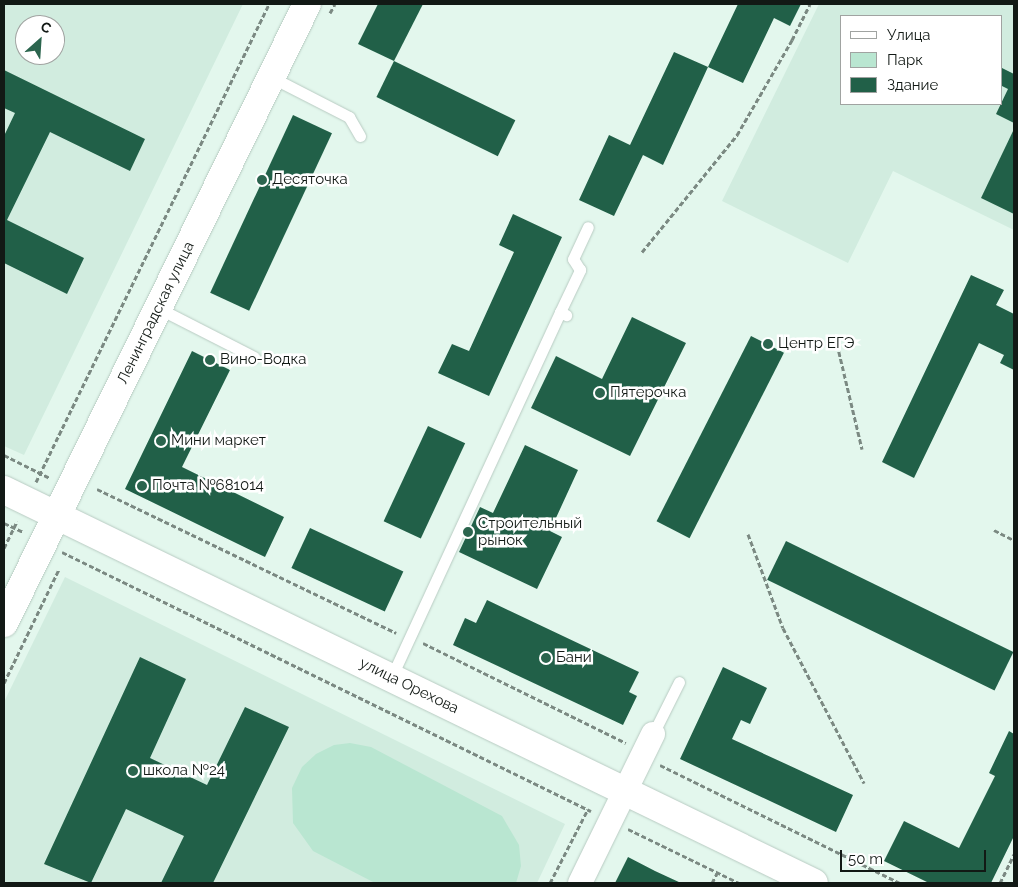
<!DOCTYPE html>
<meta charset="utf-8">
<style>
body{margin:0}
#map{position:relative;width:1018px;height:887px;overflow:hidden;background:#e3f7ed;font-family:Raleway,sans-serif}
div>[style]{position:absolute}
[style*='--x']{left:calc(var(--x)*1px);top:calc(var(--y)*1px);width:calc(var(--w)*1px);rotate:calc(var(--a)*1deg)}
.built>*{inset:0;background:#d1ecdf}
.green>*{inset:0;background:#b9e6d1}
.building>*{inset:0;background:#216048;transform-origin:0 0}
.path>*{height:3px;margin-top:-1.5px;transform-origin:0;background:repeating-linear-gradient(90deg,#7b8982 0 5px,transparent 0 7.5px)}
.roads{filter:drop-shadow(0 0 1px #b8cbc2) drop-shadow(0 0 1px #b8cbc2)}
.lane>*{height:11px;margin:-5.5px;padding:0 5.5px;transform-origin:5.5px;border-radius:5.5px;background:#fff}
.street>*{height:24px;margin:-12px;padding:0 12px;transform-origin:12px;border-radius:12px;background:#fff}
.secondary>*{height:28px;margin:-14px;padding:0 14px;transform-origin:14px;border-radius:14px;background:#fff}
.dots>*{width:14px;height:14px;translate:-50% -50%;box-sizing:border-box;border:2px solid #fff;border-radius:50%}
span{translate:-50% -50%;white-space:nowrap;text-align:center;line-height:1.15;-webkit-text-stroke:5px #fff;paint-order:stroke}
.poi-label{font-size:15px;color:#121915}
.left{translate:0 -50%;text-align:left}
.street-label{font-size:15px;color:#121915}
.frame{position:absolute;inset:0;border:5px solid #121915;pointer-events:none}
.legend{position:absolute;left:840px;top:15px;width:162px;height:90px;box-sizing:border-box;background:#fff;border:1px solid #a0a3a1;margin:0;padding:6px 9px;list-style:none;font-size:15px;color:#121915}
.legend li{display:flex;align-items:center;gap:10px;height:25px}
.legend b{width:25px;border:1px solid #a0a3a1}
.north{position:absolute;left:15px;top:15px;width:50px;height:50px;box-sizing:border-box;background:#fff;border:1px solid #a0a3a1;border-radius:50%;rotate:26deg;font-size:14px;font-weight:700;line-height:20px;text-align:center;color:#121915}
.north::after{content:'';display:block;margin:auto;width:18px;height:22px;background:#2b654e;clip-path:polygon(50% 0,100% 100%,50% 72%,0 100%)}
.scale{position:absolute;left:840px;top:850px;width:146px;height:22px;box-sizing:border-box;border:2px solid #121915;border-top:0;padding-left:6px;font-size:15px;line-height:18px;white-space:nowrap;color:#121915;-webkit-text-stroke:4px #fff;paint-order:stroke}
</style>
<div id="map">
<div class="built">
<div style="clip-path:polygon(evenodd,4px 4px,243px 4px,24px 455px,4px 446px,4px 4px,25px 25px,55px 25px,55px 55px,25px 55px,25px 25px)"></div>
<div style="clip-path:polygon(evenodd,819px 4px,1014px 4px,1014px 230px,893px 171px,848px 263px,722px 201px,819px 4px,842px 16px,1002px 16px,1002px 104px,842px 104px,842px 16px)"></div>
<div style="clip-path:polygon(65px 577px,565px 824px,537px 883px,4px 883px,4px 702px)"></div>
</div>
<div class="green">
<div style="clip-path:polygon(350px 743px,371px 747px,502px 816px,519px 845px,521px 866px,516px 883px,375px 883px,313px 851px,293px 823px,292px 788px,302px 767px,316px 754px,334px 745px)"></div>
</div>
<div class="building">
<div style="clip-path:polygon(378px 4px,423px 4px,394px 61px,358px 44px)"></div>
<div style="clip-path:polygon(738px 4px,801px 4px,790px 26px,774px 18px,743px 83px,708px 67px)"></div>
<div style="clip-path:polygon(674px 52px,708px 67px,663px 165px,643px 155px,614px 216px,579px 200px,609px 135px,630px 145px)"></div>
<div style="left:394px;top:61px;width:135px;height:40px;rotate:26deg"></div>
<div style="clip-path:polygon(1002px 68px,1014px 74px,1014px 123px,996px 114px,1008px 89px,1002px 86px)"></div>
<div style="clip-path:polygon(4px 70px,145px 139px,130px 171px,50px 132px,7px 220px,84px 258px,67px 294px,4px 263px,4px 136px,15px 113px,4px 108px)"></div>
<div style="left:293px;top:115px;width:43px;height:196px;rotate:25deg"></div>
<div style="clip-path:polygon(1014px 129px,1014px 214px,981px 198px)"></div>
<div style="clip-path:polygon(513px 214px,562px 237px,489px 396px,438px 373px,452px 344px,469px 351px,514px 252px,499px 245px)"></div>
<div style="clip-path:polygon(971px 275px,1004px 290px,996px 305px,1014px 314px,1014px 370px,1000px 363px,1004px 355px,979px 343px,914px 478px,882px 462px)"></div>
<div style="clip-path:polygon(632px 317px,686px 343px,630px 456px,531px 408px,556px 356px,602px 379px)"></div>
<div style="left:751px;top:336px;width:37px;height:208px;rotate:27deg"></div>
<div style="clip-path:polygon(192px 351px,230px 370px,182px 467px,284px 517px,265px 557px,125px 489px)"></div>
<div style="left:428px;top:426px;width:41px;height:105px;rotate:25deg"></div>
<div style="clip-path:polygon(525px 445px,578px 470px,550px 531px,562px 537px,537px 589px,459px 552px,480px 507px,493px 513px)"></div>
<div style="left:310px;top:528px;width:103px;height:44px;rotate:25deg"></div>
<div style="left:786px;top:541px;width:253px;height:43px;rotate:26deg"></div>
<div style="clip-path:polygon(487px 600px,639px 672px,629px 692px,637px 696px,623px 725px,453px 645px,465px 618px,476px 623px)"></div>
<div style="clip-path:polygon(140px 657px,186px 679px,150px 758px,207px 785px,245px 707px,289px 727px,213px 883px,161px 883px,184px 836px,126px 809px,91px 883px,44px 864px)"></div>
<div style="clip-path:polygon(723px 667px,767px 688px,750px 724px,741px 720px,732px 739px,853px 795px,836px 832px,680px 759px)"></div>
<div style="clip-path:polygon(1009px 731px,1014px 734px,1014px 836px,991px 883px,929px 883px,884px 861px,904px 821px,959px 848px,995px 776px,989px 773px)"></div>
<div style="clip-path:polygon(628px 857px,655px 871px,681px 883px,615px 883px)"></div>
</div>
<div class="path">
<div style="--x:330;--y:13;--w:10;--a:-61"></div>
<div style="--x:642;--y:252;--w:151;--a:-50.9"></div>
<div style="--x:737;--y:135;--w:110;--a:-59.9"></div>
<div style="--x:792;--y:40;--w:40;--a:-63.4"></div>
<div style="--x:837;--y:344;--w:108;--a:76.6"></div>
<div style="--x:4;--y:455;--w:51;--a:26.6"></div>
<div style="--x:36;--y:482;--w:532;--a:-64.01"></div>
<div style="--x:97;--y:489;--w:332;--a:25.7"></div>
<div style="--x:4;--y:523;--w:21;--a:25"></div>
<div style="--x:994;--y:530;--w:22;--a:27"></div>
<div style="--x:748;--y:534;--w:100;--a:69.6"></div>
<div style="--x:783;--y:628;--w:175;--a:62.4"></div>
<div style="--x:4;--y:548;--w:30;--a:-64"></div>
<div style="--x:62;--y:552;--w:589;--a:26.09"></div>
<div style="--x:423;--y:643;--w:226;--a:26.2"></div>
<div style="--x:4;--y:683;--w:127;--a:-64.2"></div>
<div style="--x:660;--y:765;--w:267;--a:26.2"></div>
<div style="--x:628;--y:829;--w:123;--a:25.9"></div>
<div style="--x:550;--y:883;--w:83;--a:-62.8"></div>
<div style="--x:712;--y:883;--w:11;--a:-63"></div>
<div style="--x:1000;--y:883;--w:32;--a:-64"></div>
</div>
<div class="roads">
<div class="lane">
<div style="--x:271;--y:77;--w:88;--a:27.1"></div>
<div style="--x:349;--y:117;--w:22;--a:60"></div>
<div style="--x:158;--y:308;--w:108;--a:27"></div>
<div style="--x:560;--y:312;--w:47;--a:-64.5"></div>
<div style="--x:580;--y:270;--w:13;--a:-122"></div>
<div style="--x:573;--y:259;--w:35;--a:-65"></div>
<div style="--x:391;--y:678;--w:403;--a:-65.2"></div>
<div style="--x:560;--y:312;--w:7;--a:27"></div>
<div style="--x:653;--y:734;--w:58;--a:-63.4"></div>
</div>
<div class="street">
<div style="--x:580;--y:883;--w:166;--a:-63.9"></div>
</div>
<div class="secondary">
<div style="--x:4;--y:490;--w:900;--a:25.88"></div>
<div style="--x:4;--y:623;--w:689;--a:-63.92"></div>
</div>
</div>
<div class="dots">
<div style="left:262px;top:180px;background:#2b654e"></div>
<div style="left:768px;top:344px;background:#2b654e"></div>
<div style="left:210px;top:360px;background:#2b654e"></div>
<div style="left:600px;top:393px;background:#2b654e"></div>
<div style="left:161px;top:441px;background:#2b654e"></div>
<div style="left:142px;top:486px;background:#2b654e"></div>
<div style="left:468px;top:532px;background:#2b654e"></div>
<div style="left:546px;top:658px;background:#2b654e"></div>
<div style="left:133px;top:771px;background:#2b654e"></div>
</div>
<div class="poi-label">
<span class="left" style="left:272px;top:180px">Десяточка</span>
<span class="left" style="left:778px;top:344px">Центр ЕГЭ</span>
<span class="left" style="left:220px;top:360px">Вино-Водка</span>
<span class="left" style="left:610px;top:393px">Пятерочка</span>
<span class="left" style="left:171px;top:441px">Мини маркет</span>
<span class="left" style="left:152px;top:486px">Почта №681014</span>
<span class="left" style="left:478px;top:532px">Строительный<br>рынок</span>
<span class="left" style="left:556px;top:658px">Бани</span>
<span class="left" style="left:143px;top:771px">школа №24</span>
</div>
<div class="street-label">
<span style="left:156px;top:313px;rotate:-64deg">Ленинградская улица</span>
<span style="left:409px;top:686px;rotate:26deg">улица Орехова</span>
</div>
<div class="frame"></div>
<ul class="legend">
<li><b style="height:6px;background:#fff"></b>Улица</li>
<li><b style="height:14px;background:#b9e6d1"></b>Парк</li>
<li><b style="height:14px;background:#216048"></b>Здание</li>
</ul>
<div class="north">С</div>
<div class="scale">50 m</div>
</div>
